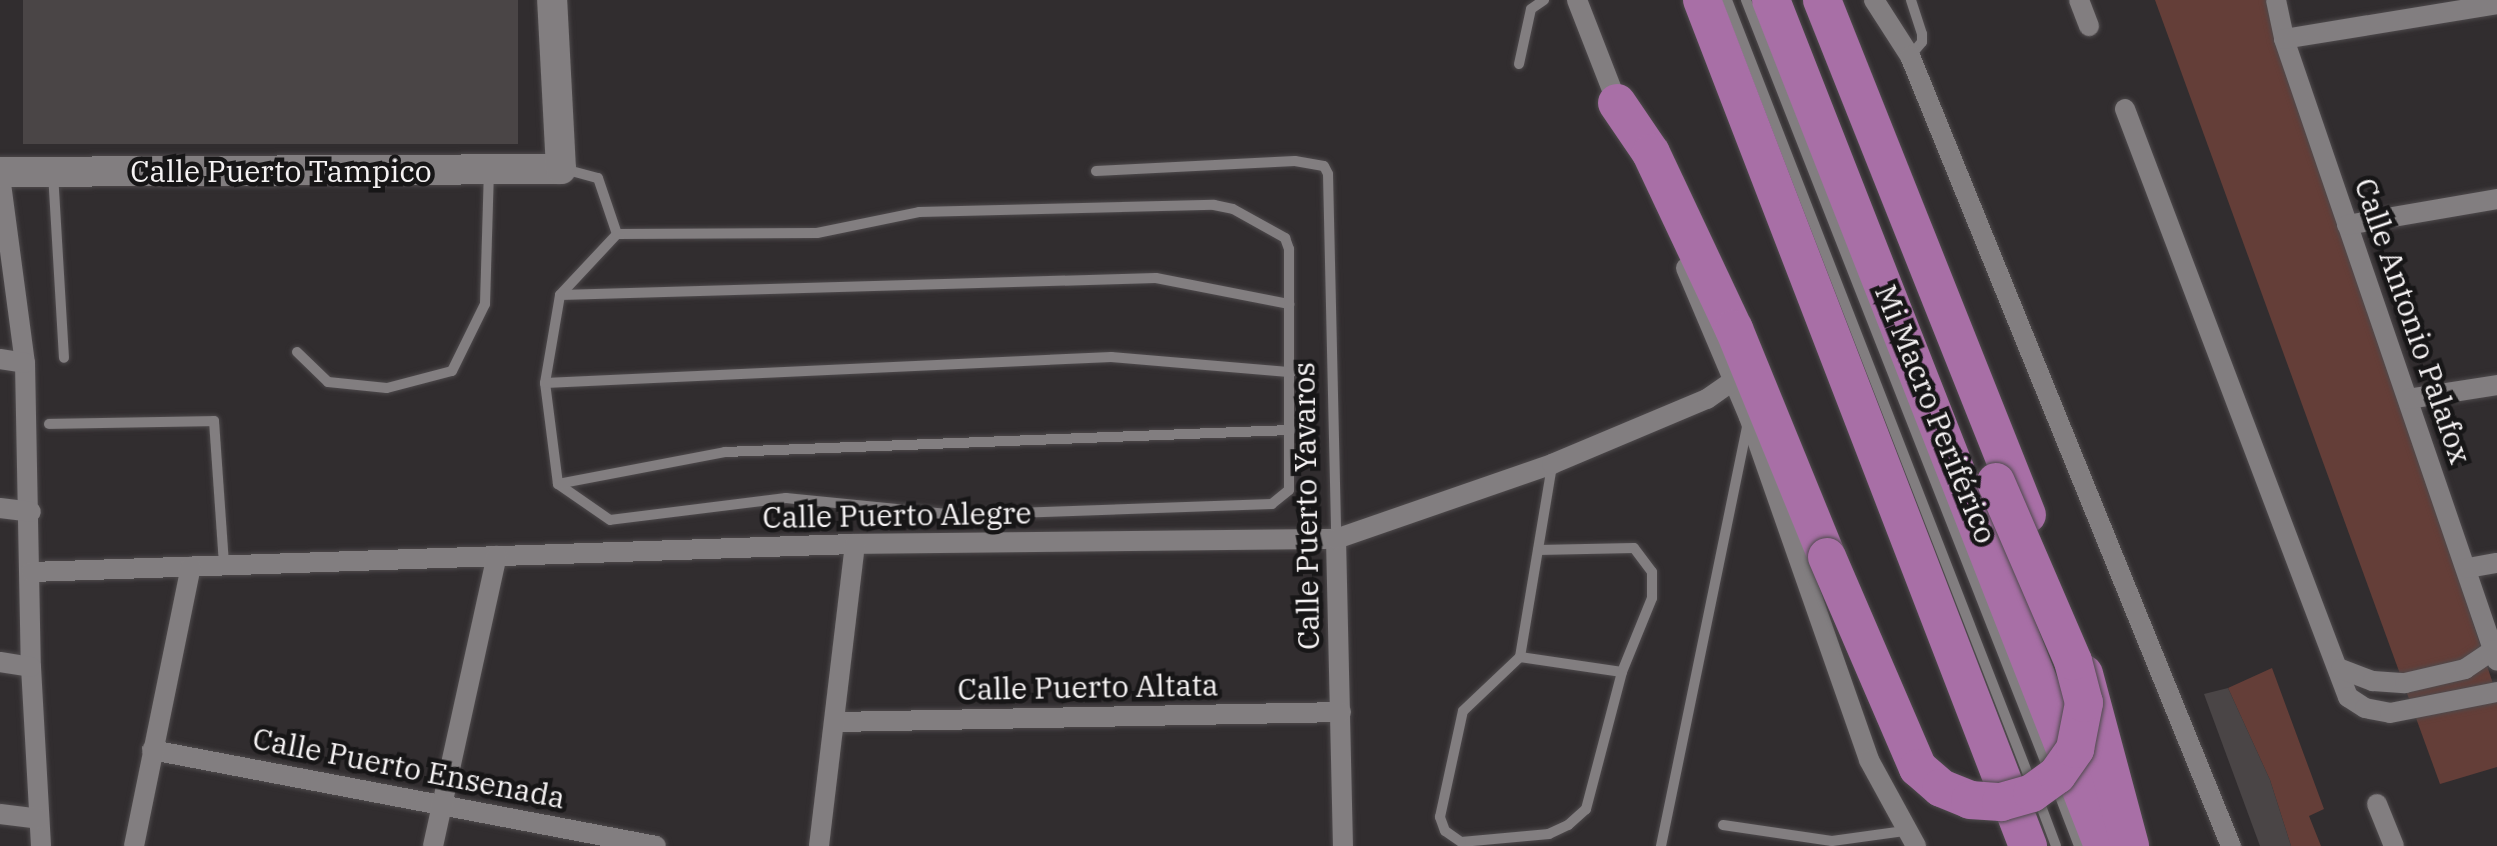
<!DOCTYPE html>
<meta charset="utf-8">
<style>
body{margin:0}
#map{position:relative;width:2497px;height:846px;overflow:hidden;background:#312d2f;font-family:"IBM Plex Serif",serif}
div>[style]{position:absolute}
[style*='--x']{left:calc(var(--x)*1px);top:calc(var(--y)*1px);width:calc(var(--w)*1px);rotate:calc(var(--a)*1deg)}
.green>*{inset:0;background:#643e38}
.building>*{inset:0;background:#4a4546;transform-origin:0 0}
.roads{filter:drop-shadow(0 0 2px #4e4a4c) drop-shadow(0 0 2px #4e4a4c)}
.lane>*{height:10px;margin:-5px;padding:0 5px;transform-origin:5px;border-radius:5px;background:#827e80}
.street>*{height:20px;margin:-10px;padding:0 10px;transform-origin:10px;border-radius:10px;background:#827e80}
.secondary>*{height:30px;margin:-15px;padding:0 15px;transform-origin:15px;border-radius:15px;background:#827e80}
.highway>*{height:38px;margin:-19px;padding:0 19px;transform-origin:19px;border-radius:19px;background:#a86fa6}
.bridges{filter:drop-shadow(0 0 2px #4e4a4c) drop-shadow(0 0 2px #4e4a4c)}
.highway-bridge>*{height:38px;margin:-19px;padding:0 19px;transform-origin:19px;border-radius:19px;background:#a86fa6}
span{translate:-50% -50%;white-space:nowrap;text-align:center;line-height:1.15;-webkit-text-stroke:9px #171617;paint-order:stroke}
.street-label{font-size:30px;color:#f6f3f4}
</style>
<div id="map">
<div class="green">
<div style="clip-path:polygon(2155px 0,2269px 0,2497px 696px,2497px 767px,2440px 784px)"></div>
<div style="clip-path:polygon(2272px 668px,2324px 809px,2309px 816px,2321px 846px,2291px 846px,2270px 780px,2228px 688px)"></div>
</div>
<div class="building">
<div style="left:23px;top:0;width:495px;height:144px"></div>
<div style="clip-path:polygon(2228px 688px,2270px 780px,2291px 846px,2260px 846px,2204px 694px)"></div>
</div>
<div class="roads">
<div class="lane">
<div style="--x:1727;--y:0;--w:839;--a:68.76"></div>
<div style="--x:1746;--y:0;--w:828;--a:68.55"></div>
<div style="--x:1911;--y:55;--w:17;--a:-50"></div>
<div style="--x:1922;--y:42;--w:8;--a:-90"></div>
<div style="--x:1922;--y:34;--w:36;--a:-108"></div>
<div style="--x:1519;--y:64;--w:56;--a:-77.7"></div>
<div style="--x:1531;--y:9;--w:16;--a:-35"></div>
<div style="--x:564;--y:169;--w:35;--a:15"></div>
<div style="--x:598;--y:178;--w:59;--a:71.3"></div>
<div style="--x:1096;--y:171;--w:199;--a:-2.9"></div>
<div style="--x:1295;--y:161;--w:29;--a:10"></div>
<div style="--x:1324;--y:166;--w:9;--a:63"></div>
<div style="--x:1328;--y:174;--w:364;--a:88.7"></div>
<div style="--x:53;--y:173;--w:185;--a:86.6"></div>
<div style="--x:1214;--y:205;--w:19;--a:12"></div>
<div style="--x:1233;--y:209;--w:60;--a:29.1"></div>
<div style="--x:1285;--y:238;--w:12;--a:70"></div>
<div style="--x:1289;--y:249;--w:241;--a:90"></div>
<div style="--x:1289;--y:490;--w:22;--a:141"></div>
<div style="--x:1272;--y:504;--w:315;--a:178"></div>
<div style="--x:957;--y:515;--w:172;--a:-174.3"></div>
<div style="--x:786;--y:498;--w:177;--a:172.9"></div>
<div style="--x:610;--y:520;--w:63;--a:-145.3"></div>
<div style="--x:558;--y:484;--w:102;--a:-97.3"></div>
<div style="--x:545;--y:383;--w:89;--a:-80.3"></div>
<div style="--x:560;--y:295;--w:83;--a:-46.9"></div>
<div style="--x:617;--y:234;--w:200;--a:-0.3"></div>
<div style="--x:817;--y:233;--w:104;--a:-11.6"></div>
<div style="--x:919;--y:212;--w:295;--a:-1.4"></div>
<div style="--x:560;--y:295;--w:596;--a:-1.63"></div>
<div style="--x:1156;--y:278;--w:136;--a:11.1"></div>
<div style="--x:297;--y:352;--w:43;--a:44.1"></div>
<div style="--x:328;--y:382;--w:59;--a:5.8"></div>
<div style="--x:387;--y:388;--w:67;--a:-14.7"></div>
<div style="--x:452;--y:371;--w:75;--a:-63.8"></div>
<div style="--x:485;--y:304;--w:133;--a:-88.3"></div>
<div style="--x:545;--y:383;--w:567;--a:-2.63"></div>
<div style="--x:1111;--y:357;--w:181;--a:4.8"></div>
<div style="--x:49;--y:424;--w:165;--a:-1"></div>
<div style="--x:214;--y:421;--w:144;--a:86"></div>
<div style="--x:558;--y:484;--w:170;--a:-10.8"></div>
<div style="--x:725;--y:452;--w:566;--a:-2.23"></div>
<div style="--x:1538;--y:550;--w:96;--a:-1.2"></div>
<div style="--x:1634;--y:548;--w:30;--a:53"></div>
<div style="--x:1652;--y:572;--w:26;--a:90"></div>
<div style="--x:1652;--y:598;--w:80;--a:112.1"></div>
<div style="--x:1520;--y:657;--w:103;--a:8.4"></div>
<div style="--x:1622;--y:672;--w:142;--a:104.7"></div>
<div style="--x:1586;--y:809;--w:24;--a:138"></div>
<div style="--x:1568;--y:825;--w:21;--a:155"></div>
<div style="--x:1549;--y:834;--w:88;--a:174.8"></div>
<div style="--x:1461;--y:842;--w:19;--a:-145"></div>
<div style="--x:1445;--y:831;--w:15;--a:-110"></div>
<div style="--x:1440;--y:817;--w:108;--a:-77.8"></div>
<div style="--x:1463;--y:711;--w:79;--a:-43.5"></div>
<div style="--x:1520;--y:657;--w:195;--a:-80.5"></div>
<div style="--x:2056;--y:786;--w:64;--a:69"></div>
<div style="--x:2038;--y:798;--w:51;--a:69.4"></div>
<div style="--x:1723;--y:825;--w:110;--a:8.4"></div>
<div style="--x:1832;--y:841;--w:73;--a:-7.9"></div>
<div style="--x:1661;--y:846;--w:432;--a:-78.4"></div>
</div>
<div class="street">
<div style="--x:1577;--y:0;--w:116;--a:68.7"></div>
<div style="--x:1874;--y:0;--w:67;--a:57.3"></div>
<div style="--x:1910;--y:56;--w:853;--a:67.89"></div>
<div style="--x:2079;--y:0;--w:28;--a:69"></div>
<div style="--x:2276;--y:0;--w:40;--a:78"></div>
<div style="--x:2284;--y:39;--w:657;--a:71.1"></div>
<div style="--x:2284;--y:39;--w:216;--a:-9.3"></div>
<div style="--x:2125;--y:109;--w:629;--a:69.23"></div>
<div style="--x:2348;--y:697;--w:20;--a:33"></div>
<div style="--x:2365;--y:708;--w:25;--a:11"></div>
<div style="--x:2390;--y:713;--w:109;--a:-11.1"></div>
<div style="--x:0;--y:176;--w:189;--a:82.4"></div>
<div style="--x:25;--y:363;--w:304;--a:88.9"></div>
<div style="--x:31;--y:667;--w:179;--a:86.8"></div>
<div style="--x:2347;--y:225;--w:152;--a:-9.8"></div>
<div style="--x:1686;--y:268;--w:162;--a:67.1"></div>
<div style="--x:1749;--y:417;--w:363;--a:70.7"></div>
<div style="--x:1869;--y:760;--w:98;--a:61.3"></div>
<div style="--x:0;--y:359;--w:25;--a:9"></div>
<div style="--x:2408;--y:399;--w:90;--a:-8.9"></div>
<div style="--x:0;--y:508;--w:31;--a:7"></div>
<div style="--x:1336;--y:539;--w:307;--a:88.7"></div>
<div style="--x:2468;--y:568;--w:29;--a:-10"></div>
<div style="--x:31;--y:572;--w:824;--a:-1.95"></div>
<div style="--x:855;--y:544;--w:481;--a:-0.6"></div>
<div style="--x:1336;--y:539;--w:229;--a:-19.1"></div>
<div style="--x:1552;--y:464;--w:168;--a:-22.8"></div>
<div style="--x:1707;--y:399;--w:32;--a:-35"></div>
<div style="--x:0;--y:662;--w:31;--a:9"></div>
<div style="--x:2341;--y:669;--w:34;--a:21"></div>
<div style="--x:2373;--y:681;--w:32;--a:4"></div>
<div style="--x:2405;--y:683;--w:62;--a:-13.1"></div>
<div style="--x:2465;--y:669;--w:34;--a:-34"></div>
<div style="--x:836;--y:722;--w:505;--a:-1.13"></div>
<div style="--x:152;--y:750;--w:513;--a:10.78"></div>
<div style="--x:2377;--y:804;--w:45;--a:68"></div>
<div style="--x:0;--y:814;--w:39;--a:7"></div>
<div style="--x:134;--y:846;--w:285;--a:-78.5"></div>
<div style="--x:433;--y:846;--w:297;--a:-77.6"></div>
<div style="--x:819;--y:846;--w:304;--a:-83.2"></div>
</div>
<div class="secondary">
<div style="--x:0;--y:172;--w:561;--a:-0.31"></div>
<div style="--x:561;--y:169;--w:169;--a:-93"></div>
</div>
<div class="highway">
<div style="--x:1702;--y:0;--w:907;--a:68.93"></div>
<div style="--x:1771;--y:0;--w:909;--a:68.57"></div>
<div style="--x:1822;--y:0;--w:554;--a:68.29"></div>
<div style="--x:1617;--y:103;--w:60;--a:55.8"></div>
<div style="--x:1651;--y:153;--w:195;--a:64.8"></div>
<div style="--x:1734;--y:329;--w:246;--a:67.8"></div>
<div style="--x:2084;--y:674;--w:178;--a:75"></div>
</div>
</div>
<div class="bridges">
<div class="highway-bridge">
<div style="--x:1827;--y:557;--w:230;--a:66.7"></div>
<div style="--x:1918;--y:768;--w:30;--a:41"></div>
<div style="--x:1941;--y:788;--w:31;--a:22"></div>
<div style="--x:1970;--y:800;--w:31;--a:4"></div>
<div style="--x:2001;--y:802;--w:32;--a:-16"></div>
<div style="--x:2032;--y:793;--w:31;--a:-36"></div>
<div style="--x:2057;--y:775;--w:32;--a:-55"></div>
<div style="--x:2075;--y:749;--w:47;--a:-78.9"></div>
<div style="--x:2084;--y:703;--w:43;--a:-104.7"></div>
<div style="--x:2073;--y:661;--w:195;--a:-113.3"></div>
</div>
</div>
<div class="street-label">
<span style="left:281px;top:171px">Calle Puerto Tampico</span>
<span style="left:2413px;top:321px;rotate:71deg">Calle Antonio Palafox</span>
<span style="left:1936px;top:414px;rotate:68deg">Mi Macro Periférico</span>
<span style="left:1306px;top:506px;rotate:-91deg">Calle Puerto Yavaros</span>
<span style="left:897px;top:515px;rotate:-1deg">Calle Puerto Alegre</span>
<span style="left:1088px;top:687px;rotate:-1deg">Calle Puerto Altata</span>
<span style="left:409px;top:768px;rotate:11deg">Calle Puerto Ensenada</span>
</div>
</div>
